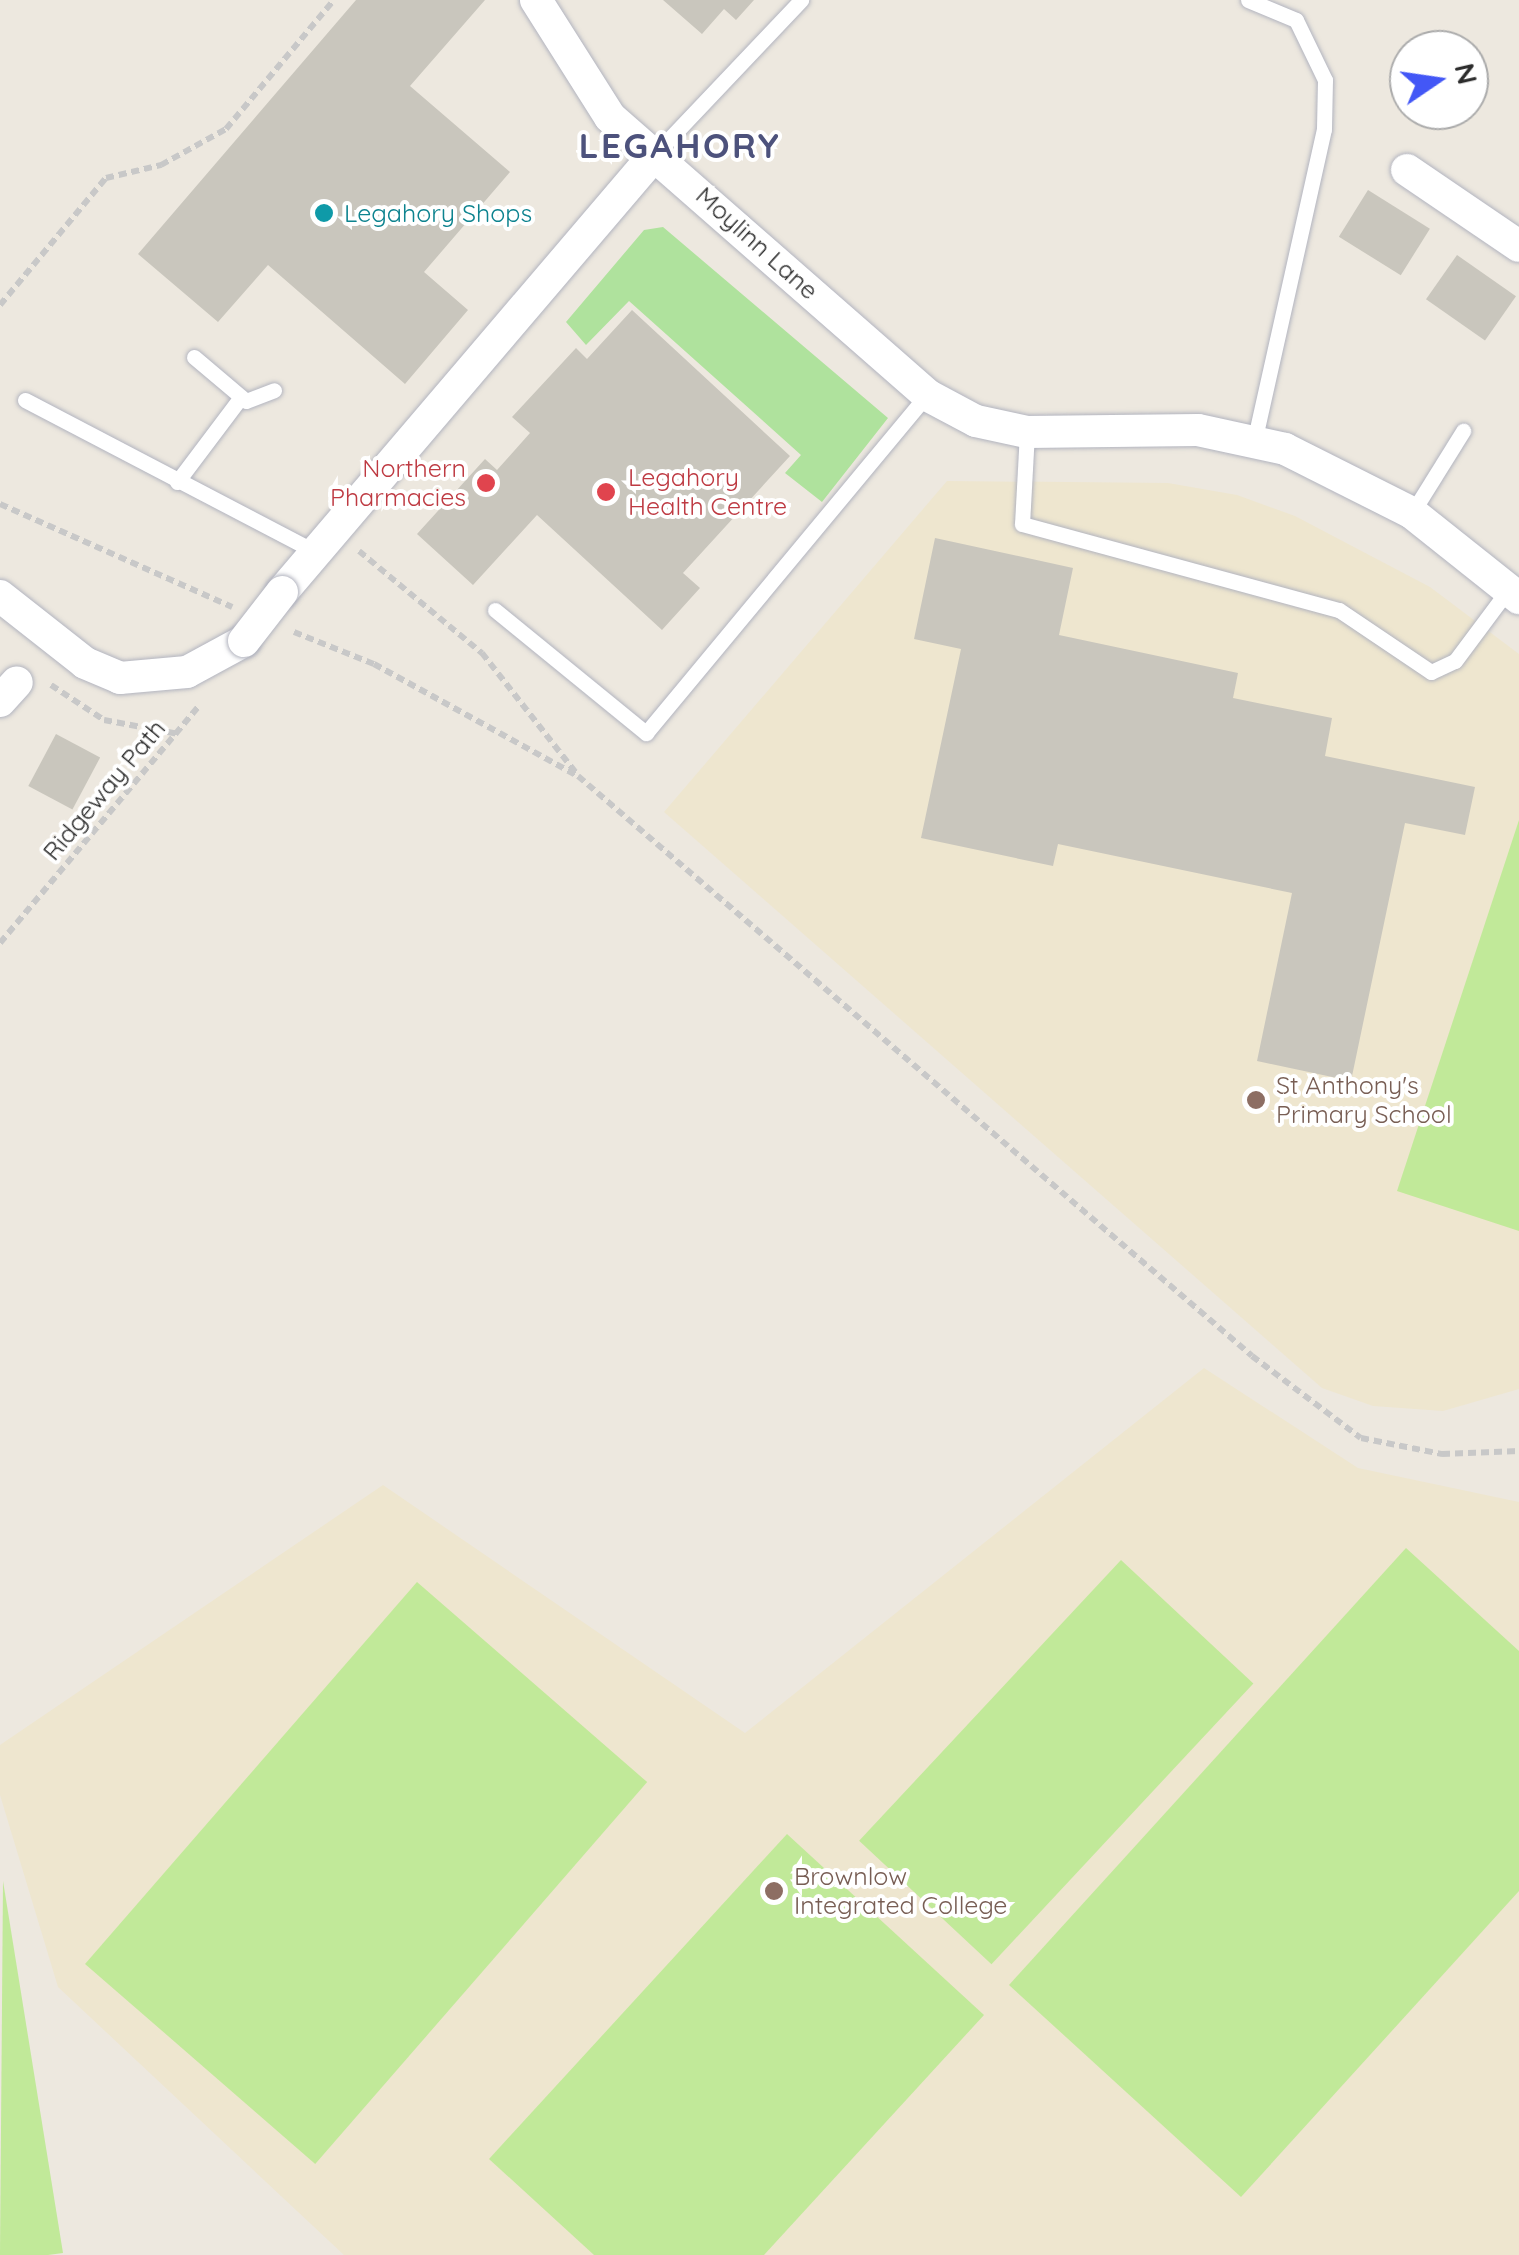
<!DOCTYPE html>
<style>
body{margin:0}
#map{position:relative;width:1519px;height:2255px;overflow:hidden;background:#ede8df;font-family:Quicksand,sans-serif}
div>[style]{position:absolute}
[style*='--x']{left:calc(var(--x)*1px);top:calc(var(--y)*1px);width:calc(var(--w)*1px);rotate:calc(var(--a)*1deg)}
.education>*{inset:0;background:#eee6cf}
.green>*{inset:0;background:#afe29d}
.pitch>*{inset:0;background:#c1e999;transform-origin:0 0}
.building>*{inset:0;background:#c9c6bd;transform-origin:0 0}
.path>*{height:6px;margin-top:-3px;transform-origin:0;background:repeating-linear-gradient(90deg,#c8c8c8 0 8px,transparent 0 13px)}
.roads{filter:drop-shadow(0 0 2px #b2b4bf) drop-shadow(0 0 2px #b2b4bf)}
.lane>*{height:15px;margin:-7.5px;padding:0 7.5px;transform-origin:7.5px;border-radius:7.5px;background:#fff}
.street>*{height:32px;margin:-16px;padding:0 16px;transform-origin:16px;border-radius:16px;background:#fff}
.bridges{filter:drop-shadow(0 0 2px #b2b4bf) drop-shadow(0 0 2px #b2b4bf)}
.street-bridge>*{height:32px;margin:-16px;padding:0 16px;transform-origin:16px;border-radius:16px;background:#fff}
.dots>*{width:28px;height:28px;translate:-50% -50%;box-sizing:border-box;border:5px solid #fff;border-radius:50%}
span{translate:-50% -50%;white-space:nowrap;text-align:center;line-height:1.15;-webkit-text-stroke:8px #fff;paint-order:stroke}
.culture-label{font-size:25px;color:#0d838f}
.left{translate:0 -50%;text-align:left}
.street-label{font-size:25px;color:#2c2c2c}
.health-label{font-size:25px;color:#be3a42}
.right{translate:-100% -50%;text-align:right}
.education-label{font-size:25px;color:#785e54}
.district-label{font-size:35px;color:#4d527c;font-weight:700;letter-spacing:2.5px}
.north{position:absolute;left:1389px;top:30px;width:100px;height:100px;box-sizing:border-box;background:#fff;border:2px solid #ababab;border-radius:50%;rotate:77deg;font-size:28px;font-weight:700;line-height:40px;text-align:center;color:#2c2c2c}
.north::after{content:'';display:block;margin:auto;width:35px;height:45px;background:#4357f6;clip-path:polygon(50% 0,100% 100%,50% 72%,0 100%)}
</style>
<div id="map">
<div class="education">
<div style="clip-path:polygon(947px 481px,1168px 483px,1237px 495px,1295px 516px,1430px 587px,1519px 654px,1519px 1389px,1443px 1411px,1373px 1406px,1322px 1388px,664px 812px)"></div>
<div style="clip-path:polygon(1204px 1368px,1358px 1468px,1519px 1502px,1519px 2255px,344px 2255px,58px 1987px,0 1795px,0 1745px,383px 1485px,745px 1733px)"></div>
</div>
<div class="green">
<div style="clip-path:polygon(663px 227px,888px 418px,822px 502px,785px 473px,801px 455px,629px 301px,586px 345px,566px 322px,644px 230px)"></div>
</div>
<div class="pitch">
<div style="clip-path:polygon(1519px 820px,1519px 1231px,1397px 1191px)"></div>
<div style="clip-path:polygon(1406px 1548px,1519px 1651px,1519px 1891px,1241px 2197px,1009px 1985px)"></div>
<div style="left:1121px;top:1560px;width:181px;height:384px;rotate:43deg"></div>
<div style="left:417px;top:1582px;width:305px;height:506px;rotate:41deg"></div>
<div style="clip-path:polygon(787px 1834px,984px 2015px,764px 2255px,594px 2255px,489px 2159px)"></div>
<div style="clip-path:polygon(3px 1881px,63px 2253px,48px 2255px,0 2255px)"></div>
</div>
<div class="building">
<div style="clip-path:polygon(356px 0,485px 0,410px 86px,510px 172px,424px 272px,468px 310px,405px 384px,268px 265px,218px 322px,138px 254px)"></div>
<div style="clip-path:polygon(663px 0,754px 0,736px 20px,724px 9px,702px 34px)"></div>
<div style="left:1368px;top:190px;width:73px;height:55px;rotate:32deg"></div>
<div style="left:1457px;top:255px;width:72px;height:54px;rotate:35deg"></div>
<div style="clip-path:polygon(632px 310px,790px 456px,683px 573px,700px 588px,662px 630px,537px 515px,473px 585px,417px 534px,485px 459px,497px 470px,530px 433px,512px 417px,576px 348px,587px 359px)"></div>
<div style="clip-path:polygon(935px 538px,1073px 568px,1059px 635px,1238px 673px,1233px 698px,1332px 718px,1325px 756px,1475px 787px,1465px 835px,1405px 823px,1351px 1081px,1257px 1061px,1292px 893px,1058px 844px,1053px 866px,921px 838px,961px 649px,914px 639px)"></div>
<div style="left:56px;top:734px;width:50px;height:59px;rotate:28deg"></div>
</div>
<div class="path">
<div style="--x:0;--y:305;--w:165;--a:-50.2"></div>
<div style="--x:106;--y:178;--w:57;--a:-13.3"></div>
<div style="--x:161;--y:165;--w:74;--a:-29"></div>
<div style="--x:226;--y:129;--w:168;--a:-50.1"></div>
<div style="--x:0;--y:504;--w:254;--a:23.9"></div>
<div style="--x:359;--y:551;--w:160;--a:39.7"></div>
<div style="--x:482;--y:653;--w:152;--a:51.9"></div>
<div style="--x:294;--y:632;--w:86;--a:21.8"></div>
<div style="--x:374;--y:664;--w:233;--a:28.8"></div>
<div style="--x:578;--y:776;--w:889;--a:40.71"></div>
<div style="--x:1252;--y:1356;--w:136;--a:37"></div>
<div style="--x:1361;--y:1438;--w:83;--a:11.2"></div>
<div style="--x:1442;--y:1454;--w:77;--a:-2.2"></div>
<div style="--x:51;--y:685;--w:64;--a:33.4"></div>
<div style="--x:104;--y:720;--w:76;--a:10.6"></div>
<div style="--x:0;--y:943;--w:311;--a:-50"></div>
</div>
<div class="roads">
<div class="lane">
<div style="--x:1248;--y:0;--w:52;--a:22.6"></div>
<div style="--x:1296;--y:20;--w:67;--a:64.2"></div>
<div style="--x:1325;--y:80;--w:49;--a:91.2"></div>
<div style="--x:1324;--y:129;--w:321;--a:102.6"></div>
<div style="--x:656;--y:153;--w:211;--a:-46.5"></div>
<div style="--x:194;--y:357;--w:68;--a:40.2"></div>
<div style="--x:246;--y:401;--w:30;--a:-21"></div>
<div style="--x:25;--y:400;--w:324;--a:27.6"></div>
<div style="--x:1027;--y:432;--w:92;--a:93.1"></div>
<div style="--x:1022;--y:524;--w:328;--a:15.2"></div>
<div style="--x:1339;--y:610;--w:111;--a:34"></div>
<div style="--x:1431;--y:672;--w:26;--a:-25"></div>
<div style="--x:1455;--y:661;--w:89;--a:-53.3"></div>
<div style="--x:177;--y:482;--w:106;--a:-53"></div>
<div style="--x:1412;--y:513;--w:97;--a:-58.1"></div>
<div style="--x:495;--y:610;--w:195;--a:39.2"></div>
<div style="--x:646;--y:733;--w:440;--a:-50.3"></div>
</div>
<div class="street">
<div style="--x:536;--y:0;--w:138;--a:57.7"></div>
<div style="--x:610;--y:117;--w:422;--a:41.2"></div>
<div style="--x:927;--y:395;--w:55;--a:28"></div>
<div style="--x:976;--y:421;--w:52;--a:12.2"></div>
<div style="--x:1027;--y:432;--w:171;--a:-0.7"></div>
<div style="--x:1198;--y:430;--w:89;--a:12.3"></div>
<div style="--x:1285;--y:449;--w:142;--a:26.7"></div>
<div style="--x:1412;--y:513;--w:137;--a:38.5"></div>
<div style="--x:1407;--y:170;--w:135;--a:34.2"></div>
<div style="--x:282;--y:592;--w:577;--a:-49.57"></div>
<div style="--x:0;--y:596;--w:108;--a:38.2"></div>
<div style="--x:85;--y:663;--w:38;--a:23"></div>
<div style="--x:120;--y:678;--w:67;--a:-5.1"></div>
<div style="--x:187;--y:672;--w:65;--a:-28.5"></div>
<div style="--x:0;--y:701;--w:25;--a:-48"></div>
</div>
</div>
<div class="bridges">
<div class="street-bridge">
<div style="--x:244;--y:641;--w:62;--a:-52.2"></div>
</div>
</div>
<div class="dots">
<div style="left:324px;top:213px;background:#0f9aa8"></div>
<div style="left:486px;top:483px;background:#e0444e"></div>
<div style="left:606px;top:492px;background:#e0444e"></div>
<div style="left:1256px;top:1100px;background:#8d6e63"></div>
<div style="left:774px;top:1891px;background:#8d6e63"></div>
</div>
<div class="culture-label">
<span class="left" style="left:344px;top:213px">Legahory Shops</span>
</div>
<div class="street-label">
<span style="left:757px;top:243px;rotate:42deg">Moylinn Lane</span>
<span style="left:104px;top:790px;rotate:-50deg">Ridgeway Path</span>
</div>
<div class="health-label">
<span class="right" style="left:466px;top:483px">Northern<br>Pharmacies</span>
<span class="left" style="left:628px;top:492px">Legahory<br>Health Centre</span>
</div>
<div class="education-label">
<span class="left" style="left:1276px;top:1100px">St Anthony's<br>Primary School</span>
<span class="left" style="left:794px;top:1891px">Brownlow<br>Integrated College</span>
</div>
<div class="district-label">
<span style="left:680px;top:145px">LEGAHORY</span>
</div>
<div class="north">N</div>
</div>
